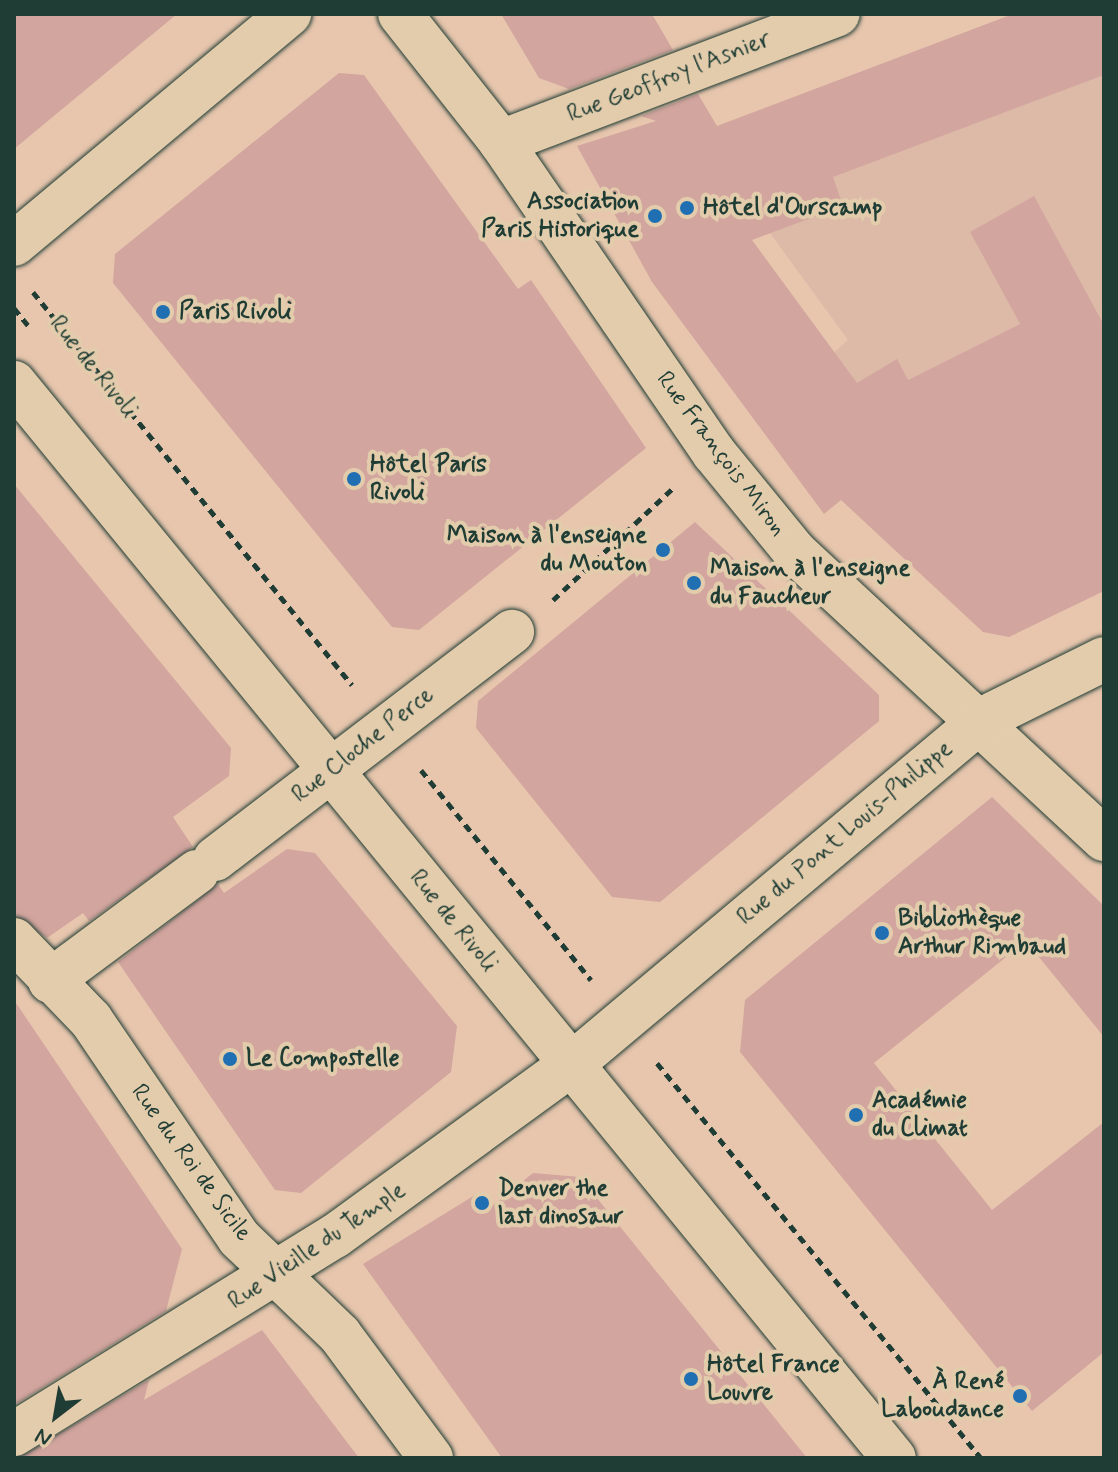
<!DOCTYPE html>
<meta charset="utf-8">
<style>
body{margin:0}
#map{position:relative;width:1118px;height:1472px;overflow:hidden;background:#e8c6ae;font-family:Mynerve,sans-serif}
div>[style]{position:absolute}
[style*='--x']{left:calc(var(--x)*1px);top:calc(var(--y)*1px);width:calc(var(--w)*1px);rotate:calc(var(--a)*1deg)}
.built>*{inset:0;background:#ddb9a7}
.building>*{inset:0;background:#d2a59e}
.path>*{height:5px;margin-top:-2.5px;transform-origin:0;background:repeating-linear-gradient(90deg,#1f3d34 0 8px,transparent 0 14px)}
.roads{filter:drop-shadow(0 0 2px #1f3d34) drop-shadow(0 0 2px #1f3d34)}
.street>*{height:44px;margin:-22px;padding:0 22px;transform-origin:22px;border-radius:22px;background:#e3ccac}
.dots>*{width:22px;height:22px;translate:-50% -50%;box-sizing:border-box;border:4px solid #e3ccac;border-radius:50%}
span{translate:-50% -50%;white-space:nowrap;text-align:center;line-height:1.15;-webkit-text-stroke:8px #e3ccac;paint-order:stroke}
.street-label{font-size:24px;color:#1f3d34}
.poi-label{font-size:24px;color:#1f3d34;font-weight:700}
.right{translate:-100% -50%;text-align:right}
.left{translate:0 -50%;text-align:left}
.frame{position:absolute;inset:0;border:16px solid #1f3d34;pointer-events:none}
.north{position:absolute;left:16px;top:1376px;width:80px;height:80px;-webkit-text-stroke:6px #e3ccac;paint-order:stroke;rotate:211deg;font-size:22px;font-weight:700;line-height:32px;text-align:center;color:#1f3d34}
.north::after{content:'';display:block;margin:auto;width:28px;height:36px;background:#1f3d34;clip-path:polygon(50% 0,100% 100%,50% 72%,0 100%)}
</style>
<div id="map">
<div class="built">
<div style="clip-path:polygon(1014px 14px,1104px 14px,1104px 325px,1034px 197px,970px 232px,1020px 324px,908px 380px,854px 392px,819px 366px,848px 340px,762px 222px)"></div>
</div>
<div class="building">
<div style="clip-path:polygon(14px 14px,177px 14px,14px 149px)"></div>
<div style="clip-path:polygon(501px 14px,652px 14px,673px 50px,569px 89px,539px 78px)"></div>
<div style="clip-path:polygon(1013px 14px,1104px 14px,1104px 75px,833px 177px,843px 206px,752px 240px,857px 383px,897px 359px,908px 380px,1020px 324px,970px 232px,1034px 196px,1104px 325px,1104px 591px,1009px 637px,983px 632px,841px 500px,824px 514px,652px 282px,577px 146px,656px 121px,641px 116px,698px 94px,717px 126px)"></div>
<div style="clip-path:polygon(339px 73px,364px 75px,518px 289px,531px 280px,646px 448px,419px 630px,392px 627px,113px 283px,115px 254px)"></div>
<div style="clip-path:polygon(14px 484px,231px 748px,229px 776px,173px 817px,193px 847px,89px 921px,83px 913px,47px 938px,14px 916px)"></div>
<div style="clip-path:polygon(695px 522px,879px 695px,879px 721px,660px 902px,612px 897px,476px 728px,478px 701px)"></div>
<div style="clip-path:polygon(992px 797px,1104px 906px,1104px 1037px,1026px 941px,874px 1063px,992px 1210px,1104px 1122px,1104px 1352px,1032px 1411px,740px 1052px,745px 1000px)"></div>
<div style="clip-path:polygon(287px 849px,315px 853px,457px 1026px,451px 1072px,301px 1193px,275px 1190px,118px 962px,218px 884px,224px 893px)"></div>
<div style="clip-path:polygon(14px 1000px,182px 1249px,166px 1311px,14px 1405px)"></div>
<div style="clip-path:polygon(533px 1173px,580px 1177px,807px 1458px,502px 1458px,363px 1264px,475px 1195px,482px 1214px)"></div>
<div style="clip-path:polygon(262px 1330px,359px 1458px,18px 1458px,149px 1380px,144px 1400px)"></div>
</div>
<div class="path">
<div style="--x:33;--y:292;--w:506;--a:50.93"></div>
<div style="--x:14;--y:308;--w:27;--a:51"></div>
<div style="--x:553;--y:600;--w:166;--a:-43"></div>
<div style="--x:421;--y:770;--w:270;--a:51"></div>
<div style="--x:657;--y:1063;--w:511;--a:50.64"></div>
</div>
<div class="roads">
<div class="street">
<div style="--x:400;--y:14;--w:163;--a:51.7"></div>
<div style="--x:501;--y:142;--w:377;--a:55.6"></div>
<div style="--x:714;--y:453;--w:128;--a:50.7"></div>
<div style="--x:795;--y:552;--w:422;--a:42.9"></div>
<div style="--x:501;--y:142;--w:360;--a:-20.8"></div>
<div style="--x:14;--y:244;--w:359;--a:-39.9"></div>
<div style="--x:14;--y:383;--w:1389;--a:50.7"></div>
<div style="--x:215;--y:859;--w:374;--a:-37.4"></div>
<div style="--x:14;--y:940;--w:111;--a:46.1"></div>
<div style="--x:91;--y:1020;--w:263;--a:55.8"></div>
<div style="--x:239;--y:1238;--w:140;--a:43.8"></div>
<div style="--x:340;--y:1335;--w:153;--a:53.5"></div>
<div style="--x:50;--y:981;--w:183;--a:-36.6"></div>
<div style="--x:14;--y:1434;--w:377;--a:-31.7"></div>
<div style="--x:335;--y:1236;--w:293;--a:-36"></div>
<div style="--x:572;--y:1064;--w:537;--a:-40.01"></div>
<div style="--x:983;--y:719;--w:135;--a:-26.4"></div>
</div>
</div>
<div class="dots">
<div style="left:687px;top:208px;background:#1f6fb2"></div>
<div style="left:655px;top:216px;background:#1f6fb2"></div>
<div style="left:163px;top:312px;background:#1f6fb2"></div>
<div style="left:354px;top:479px;background:#1f6fb2"></div>
<div style="left:663px;top:550px;background:#1f6fb2"></div>
<div style="left:694px;top:583px;background:#1f6fb2"></div>
<div style="left:882px;top:933px;background:#1f6fb2"></div>
<div style="left:230px;top:1059px;background:#1f6fb2"></div>
<div style="left:856px;top:1115px;background:#1f6fb2"></div>
<div style="left:482px;top:1203px;background:#1f6fb2"></div>
<div style="left:691px;top:1379px;background:#1f6fb2"></div>
<div style="left:1020px;top:1396px;background:#1f6fb2"></div>
</div>
<div class="street-label">
<span style="left:669px;top:77px;rotate:-21deg">Rue Geoffroy l'Asnier</span>
<span style="left:93px;top:367px;rotate:51deg">Rue de Rivoli</span>
<span style="left:721px;top:454px;rotate:53deg">Rue François Miron</span>
<span style="left:363px;top:745px;rotate:-38deg">Rue Cloche Perce</span>
<span style="left:845px;top:833px;rotate:-40deg">Rue du Pont Louis-Philippe</span>
<span style="left:453px;top:921px;rotate:51deg">Rue de Rivoli</span>
<span style="left:191px;top:1163px;rotate:54deg">Rue du Roi de Sicile</span>
<span style="left:317px;top:1246px;rotate:-34deg">Rue Vieille du Temple</span>
</div>
<div class="poi-label">
<span class="right" style="left:639px;top:216px">Association<br>Paris Historique</span>
<span class="left" style="left:703px;top:208px">Hôtel d'Ourscamp</span>
<span class="left" style="left:179px;top:312px">Paris Rivoli</span>
<span class="left" style="left:370px;top:479px">Hôtel Paris<br>Rivoli</span>
<span class="right" style="left:647px;top:550px">Maison à l'enseigne<br>du Mouton</span>
<span class="left" style="left:710px;top:583px">Maison à l'enseigne<br>du Faucheur</span>
<span class="left" style="left:898px;top:933px">Bibliothèque<br>Arthur Rimbaud</span>
<span class="left" style="left:246px;top:1059px">Le Compostelle</span>
<span class="left" style="left:872px;top:1115px">Académie<br>du Climat</span>
<span class="left" style="left:498px;top:1203px">Denver the<br>last dinosaur</span>
<span class="left" style="left:707px;top:1379px">Hôtel France<br>Louvre</span>
<span class="right" style="left:1004px;top:1396px">À René<br>Laboudance</span>
</div>
<div class="frame"></div>
<div class="north">N</div>
</div>
